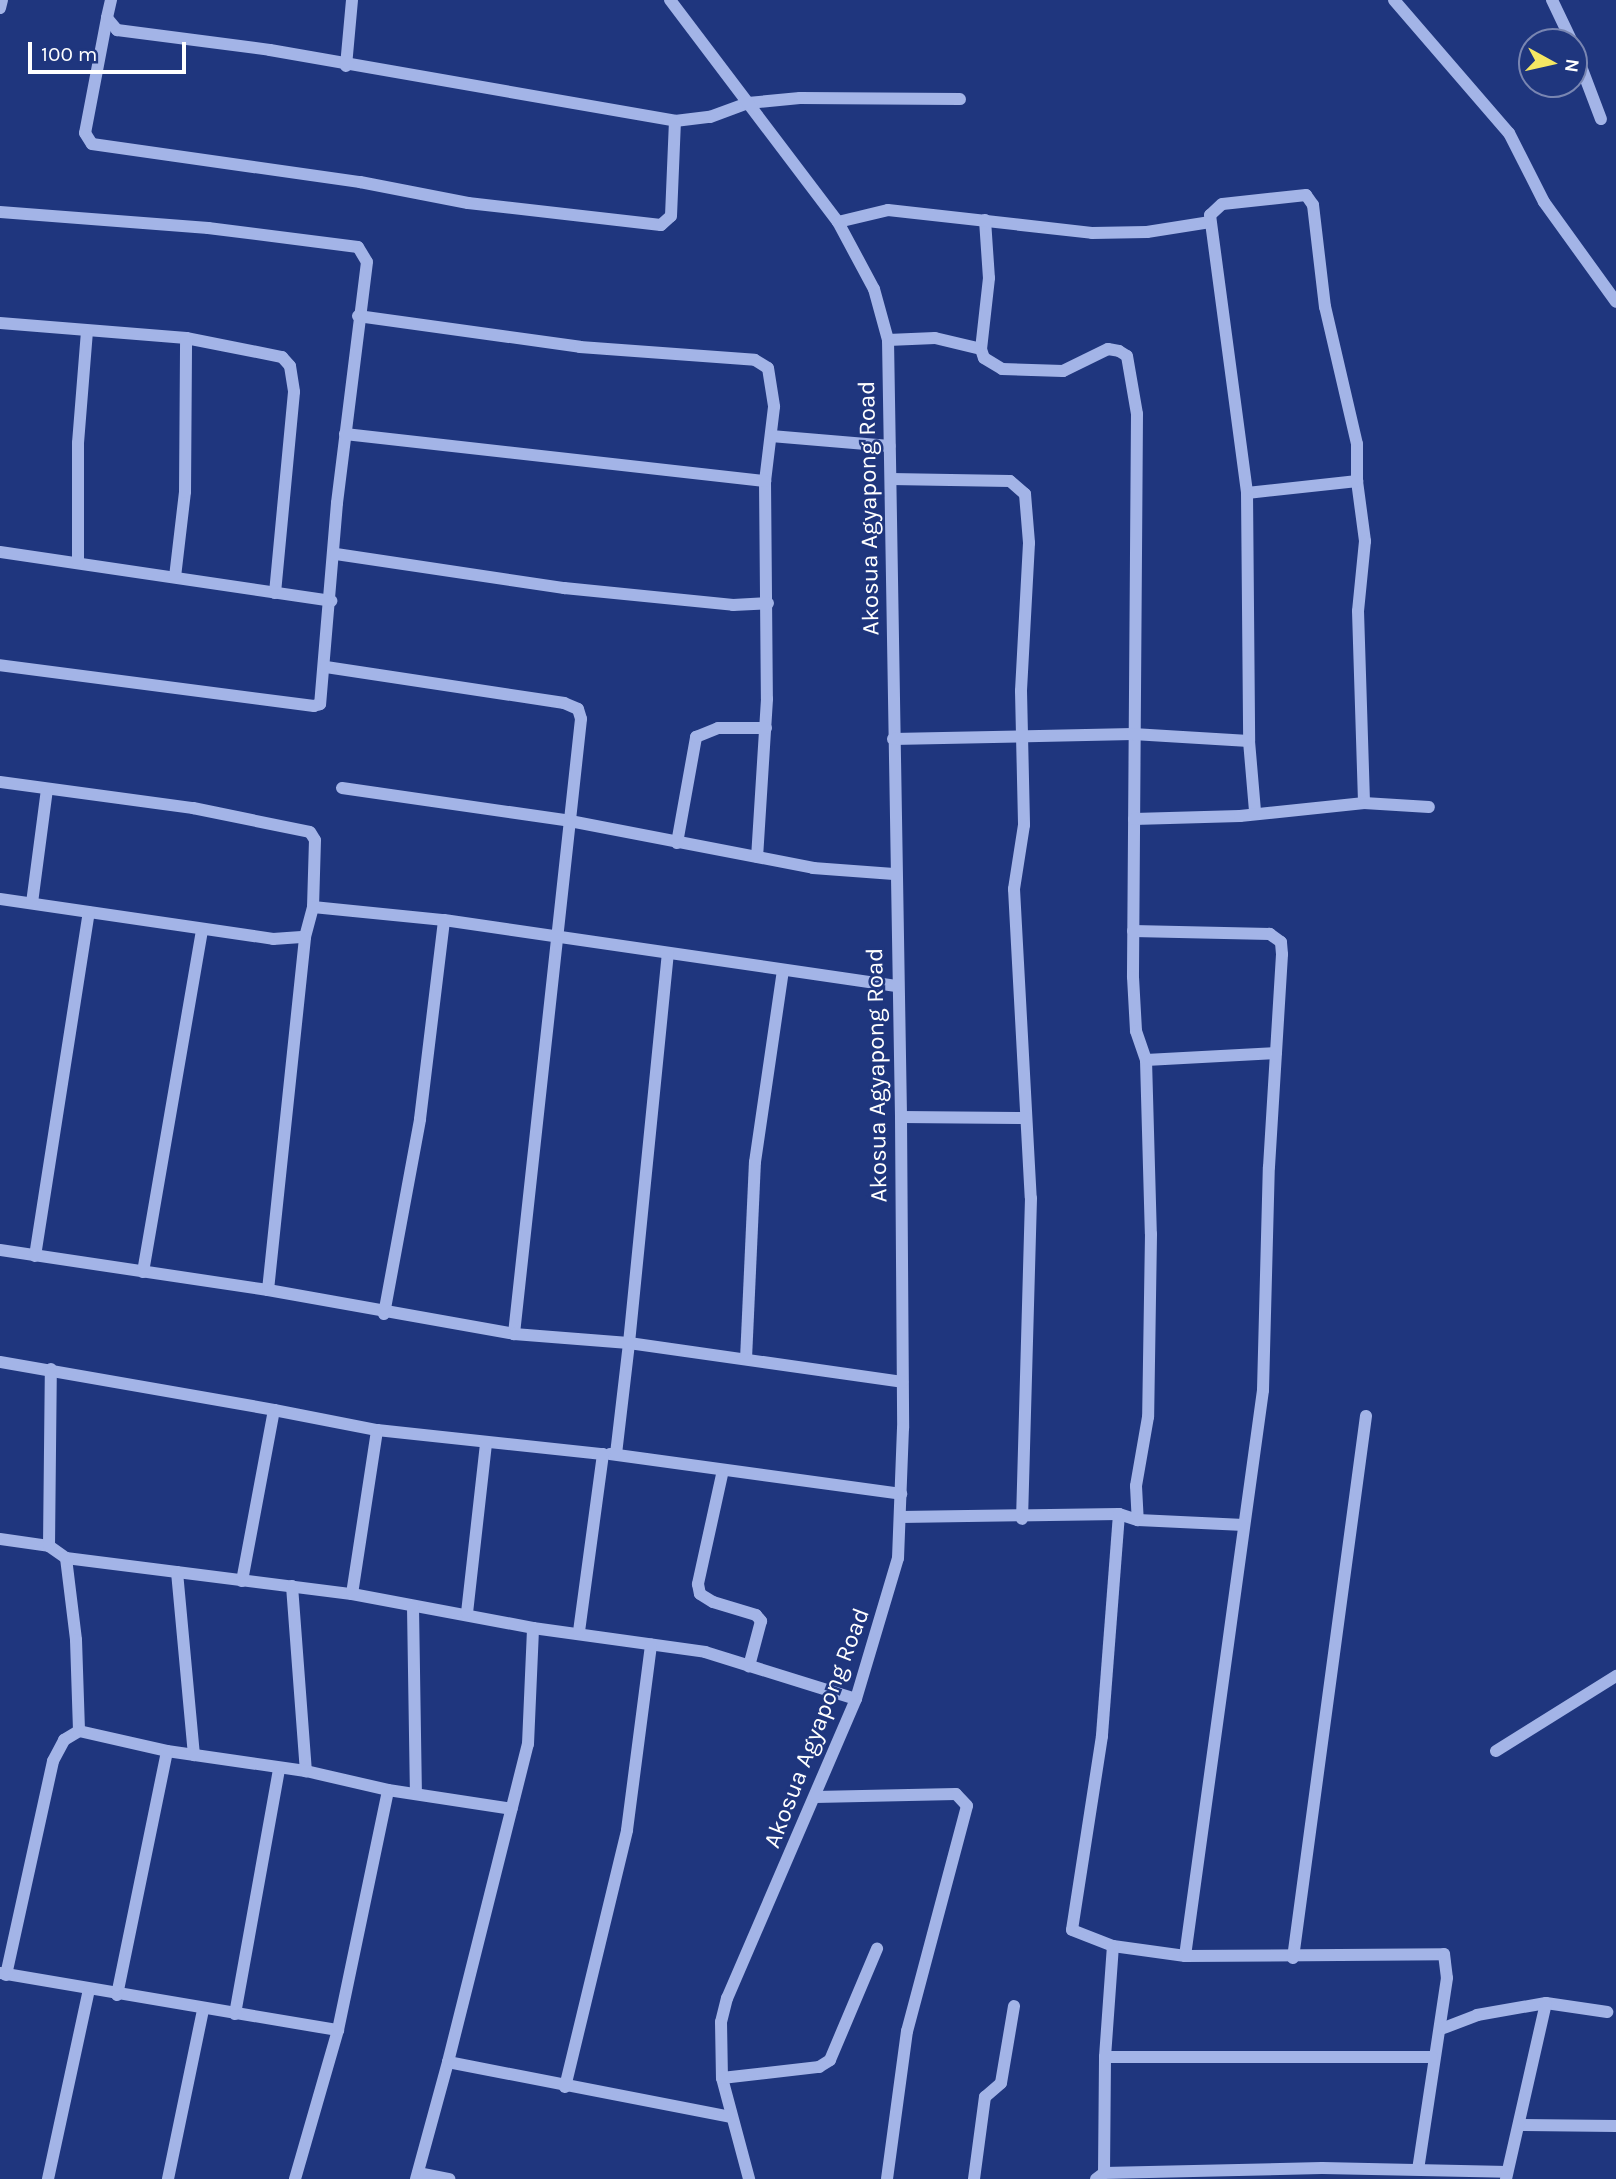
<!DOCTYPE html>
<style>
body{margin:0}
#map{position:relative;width:1616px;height:2179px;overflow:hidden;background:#1f367e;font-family:Karla,sans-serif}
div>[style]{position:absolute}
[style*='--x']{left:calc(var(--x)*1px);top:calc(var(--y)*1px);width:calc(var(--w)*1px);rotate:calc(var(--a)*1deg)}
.minor>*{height:12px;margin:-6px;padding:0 6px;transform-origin:6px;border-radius:6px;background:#a3b4e7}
span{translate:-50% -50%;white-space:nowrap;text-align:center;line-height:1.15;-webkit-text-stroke:5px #1f367e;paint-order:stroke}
.street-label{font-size:24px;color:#fff}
.north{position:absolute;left:1518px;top:28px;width:70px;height:70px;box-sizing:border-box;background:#1f367e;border:2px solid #7986b2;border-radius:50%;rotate:98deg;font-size:19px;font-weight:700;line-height:28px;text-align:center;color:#fff}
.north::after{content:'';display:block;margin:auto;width:24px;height:32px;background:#f5e763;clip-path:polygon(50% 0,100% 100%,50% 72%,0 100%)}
.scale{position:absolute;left:28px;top:42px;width:158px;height:32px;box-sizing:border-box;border:4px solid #fff;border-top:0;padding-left:9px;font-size:21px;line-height:24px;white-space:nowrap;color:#fff;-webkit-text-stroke:5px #1f367e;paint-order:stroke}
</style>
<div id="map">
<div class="minor">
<div style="--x:111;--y:0;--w:18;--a:103"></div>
<div style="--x:107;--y:18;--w:16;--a:50"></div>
<div style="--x:117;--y:30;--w:154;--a:7.4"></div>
<div style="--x:270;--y:50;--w:411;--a:9.9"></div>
<div style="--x:675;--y:121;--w:35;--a:-7"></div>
<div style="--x:710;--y:117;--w:40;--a:-20.2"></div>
<div style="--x:748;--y:103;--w:52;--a:-5.5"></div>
<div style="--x:800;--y:98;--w:160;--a:0.4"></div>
<div style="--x:670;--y:0;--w:278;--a:52.9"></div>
<div style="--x:838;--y:222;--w:76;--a:61.8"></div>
<div style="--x:874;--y:289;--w:53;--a:74.6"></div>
<div style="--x:888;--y:340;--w:777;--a:89.04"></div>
<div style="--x:901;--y:1117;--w:311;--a:89.6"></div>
<div style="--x:903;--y:1428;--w:130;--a:92.2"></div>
<div style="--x:898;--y:1558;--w:147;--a:106.6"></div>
<div style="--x:856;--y:1699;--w:326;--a:113.3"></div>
<div style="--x:727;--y:1998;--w:25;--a:104"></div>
<div style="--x:721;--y:2022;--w:56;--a:89"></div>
<div style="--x:722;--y:2078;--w:105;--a:75"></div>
<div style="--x:1394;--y:0;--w:176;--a:49.2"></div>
<div style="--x:1509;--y:133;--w:77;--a:63.1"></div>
<div style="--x:1544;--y:202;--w:123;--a:54.2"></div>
<div style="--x:1552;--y:0;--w:47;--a:64.5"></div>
<div style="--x:0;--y:8;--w:8;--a:-76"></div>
<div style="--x:107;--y:18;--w:117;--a:100.8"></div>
<div style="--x:85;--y:133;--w:13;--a:58"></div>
<div style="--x:92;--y:144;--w:271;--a:8.1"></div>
<div style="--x:360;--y:182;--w:110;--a:11"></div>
<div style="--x:468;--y:203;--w:194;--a:6.5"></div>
<div style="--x:661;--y:225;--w:13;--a:-42"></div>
<div style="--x:671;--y:216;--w:95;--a:-87.6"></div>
<div style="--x:1574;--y:48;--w:76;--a:69.2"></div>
<div style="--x:346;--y:66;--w:66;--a:-84.8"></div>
<div style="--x:0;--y:212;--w:209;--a:4.4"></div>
<div style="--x:208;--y:228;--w:151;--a:7.2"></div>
<div style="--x:358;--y:247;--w:17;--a:59"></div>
<div style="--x:367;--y:262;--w:243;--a:97.1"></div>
<div style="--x:337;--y:503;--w:202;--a:94.8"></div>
<div style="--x:320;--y:704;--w:6;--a:162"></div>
<div style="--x:314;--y:706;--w:317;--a:-172.6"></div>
<div style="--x:985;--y:220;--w:58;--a:86.1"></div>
<div style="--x:989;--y:278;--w:71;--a:96.4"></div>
<div style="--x:981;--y:349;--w:9;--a:72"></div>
<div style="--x:984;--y:358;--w:21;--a:31"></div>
<div style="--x:1002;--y:369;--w:61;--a:1.9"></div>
<div style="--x:1063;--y:371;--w:50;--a:-26.1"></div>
<div style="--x:1108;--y:349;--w:11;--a:10"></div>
<div style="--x:1119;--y:351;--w:9;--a:32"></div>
<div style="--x:1127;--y:356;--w:59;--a:80.2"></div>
<div style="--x:1137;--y:414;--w:563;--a:90.41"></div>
<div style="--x:1133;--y:977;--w:54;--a:86.8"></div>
<div style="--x:1136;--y:1031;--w:31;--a:71"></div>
<div style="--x:1146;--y:1060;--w:174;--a:88.4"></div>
<div style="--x:1151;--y:1234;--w:183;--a:90.9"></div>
<div style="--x:1148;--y:1417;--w:70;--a:99.9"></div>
<div style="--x:1136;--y:1486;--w:34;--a:87"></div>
<div style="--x:838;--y:222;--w:51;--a:-13.5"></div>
<div style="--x:888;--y:210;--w:205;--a:6.4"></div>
<div style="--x:1092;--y:233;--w:55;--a:-1"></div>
<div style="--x:1147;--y:232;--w:64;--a:-9"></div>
<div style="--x:358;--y:316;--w:224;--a:7.9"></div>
<div style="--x:580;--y:347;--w:175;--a:4.2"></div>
<div style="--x:755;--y:360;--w:15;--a:32"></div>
<div style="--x:768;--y:368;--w:39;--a:81"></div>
<div style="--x:774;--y:407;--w:75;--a:96.9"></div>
<div style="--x:765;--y:481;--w:218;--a:89.5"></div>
<div style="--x:767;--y:699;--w:158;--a:93.6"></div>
<div style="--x:0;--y:323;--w:187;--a:4.6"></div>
<div style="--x:186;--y:338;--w:98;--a:11.2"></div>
<div style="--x:282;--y:357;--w:12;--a:48"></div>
<div style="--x:290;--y:366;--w:26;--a:81"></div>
<div style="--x:294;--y:392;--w:202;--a:95.4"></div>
<div style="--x:888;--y:340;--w:47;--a:-2.4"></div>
<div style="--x:935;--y:338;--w:47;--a:13.4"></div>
<div style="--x:345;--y:434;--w:423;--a:6.4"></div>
<div style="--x:771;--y:436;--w:119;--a:4.8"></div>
<div style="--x:891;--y:479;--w:119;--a:1"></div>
<div style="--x:1010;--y:481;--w:20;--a:41"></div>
<div style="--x:1025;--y:494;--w:49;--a:85.3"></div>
<div style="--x:1029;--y:543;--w:148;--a:93.1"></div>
<div style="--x:1021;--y:691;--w:134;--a:88.7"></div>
<div style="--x:1024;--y:825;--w:65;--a:98.9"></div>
<div style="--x:1014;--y:889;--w:309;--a:86.9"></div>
<div style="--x:1031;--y:1198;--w:321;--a:91.6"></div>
<div style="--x:1357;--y:481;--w:61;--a:82.4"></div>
<div style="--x:1365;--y:541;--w:70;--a:95.7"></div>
<div style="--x:1358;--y:611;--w:192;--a:88.2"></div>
<div style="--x:1247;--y:493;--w:111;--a:-6.2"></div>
<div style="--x:1357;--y:481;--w:37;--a:-90"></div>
<div style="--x:1357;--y:444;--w:141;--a:-103.1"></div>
<div style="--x:1325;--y:307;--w:103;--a:-96.7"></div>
<div style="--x:1313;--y:205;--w:12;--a:-125"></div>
<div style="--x:1306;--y:195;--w:84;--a:173.9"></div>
<div style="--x:1222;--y:204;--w:16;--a:137"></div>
<div style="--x:1210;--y:215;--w:280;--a:82.4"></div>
<div style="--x:1247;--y:493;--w:248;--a:89.5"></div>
<div style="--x:1249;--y:741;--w:70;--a:85.1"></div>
<div style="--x:0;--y:552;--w:335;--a:8.4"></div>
<div style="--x:336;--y:554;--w:231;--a:8.5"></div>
<div style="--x:564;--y:588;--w:170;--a:5.7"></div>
<div style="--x:733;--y:605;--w:35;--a:-3"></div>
<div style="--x:78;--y:562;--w:119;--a:-90"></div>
<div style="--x:78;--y:443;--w:111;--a:-85.4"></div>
<div style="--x:175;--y:577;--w:86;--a:-83.3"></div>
<div style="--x:185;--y:492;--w:154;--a:-89.6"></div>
<div style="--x:326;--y:667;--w:241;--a:8.6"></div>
<div style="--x:564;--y:703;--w:15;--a:23"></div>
<div style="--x:578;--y:709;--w:10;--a:73"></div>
<div style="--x:581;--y:719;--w:619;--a:96.22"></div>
<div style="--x:893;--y:739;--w:240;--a:-1.2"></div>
<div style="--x:1133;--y:734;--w:116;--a:3.5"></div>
<div style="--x:0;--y:782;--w:195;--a:7.7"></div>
<div style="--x:193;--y:808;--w:119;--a:11.6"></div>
<div style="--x:310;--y:832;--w:9;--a:58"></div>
<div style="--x:315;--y:840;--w:67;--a:91.7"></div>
<div style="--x:342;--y:788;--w:230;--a:8.2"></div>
<div style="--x:570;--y:821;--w:248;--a:10.9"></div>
<div style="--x:813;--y:868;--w:81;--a:4.2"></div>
<div style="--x:1134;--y:819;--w:106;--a:-1.6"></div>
<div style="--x:1240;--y:816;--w:125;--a:-6"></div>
<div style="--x:1364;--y:803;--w:65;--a:3.5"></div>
<div style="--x:677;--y:843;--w:108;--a:-79.8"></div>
<div style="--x:696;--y:737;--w:24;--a:-22"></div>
<div style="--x:718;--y:728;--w:48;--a:0"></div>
<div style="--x:0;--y:899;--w:276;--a:8.3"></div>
<div style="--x:273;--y:939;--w:32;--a:-4"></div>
<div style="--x:305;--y:937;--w:31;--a:-75"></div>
<div style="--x:313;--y:907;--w:132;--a:5.7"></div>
<div style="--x:444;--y:920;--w:457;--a:8.3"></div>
<div style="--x:32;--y:903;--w:115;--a:-82.5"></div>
<div style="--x:1146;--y:1060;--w:130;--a:-3.1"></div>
<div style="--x:901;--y:1117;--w:125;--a:0.5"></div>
<div style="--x:0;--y:1250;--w:271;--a:8.5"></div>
<div style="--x:268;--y:1290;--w:250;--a:10.1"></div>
<div style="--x:514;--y:1334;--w:115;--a:4.5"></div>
<div style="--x:629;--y:1343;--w:391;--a:-84.3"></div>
<div style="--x:35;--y:1256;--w:348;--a:-81.1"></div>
<div style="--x:143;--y:1272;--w:346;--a:-80.2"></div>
<div style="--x:268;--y:1290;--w:355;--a:-84"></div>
<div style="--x:384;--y:1314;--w:198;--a:-79.5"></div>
<div style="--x:420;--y:1119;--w:200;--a:-83.1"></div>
<div style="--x:746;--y:1359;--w:197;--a:-87.4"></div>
<div style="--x:755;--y:1162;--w:194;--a:-81.7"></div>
<div style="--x:0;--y:1362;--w:278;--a:9.9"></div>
<div style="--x:610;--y:1454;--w:294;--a:7.8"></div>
<div style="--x:616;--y:1454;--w:112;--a:-83.3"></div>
<div style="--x:629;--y:1343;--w:276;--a:8.1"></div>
<div style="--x:723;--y:1470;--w:117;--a:102.4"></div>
<div style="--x:698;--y:1584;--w:10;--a:79"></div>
<div style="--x:700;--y:1594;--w:15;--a:32"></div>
<div style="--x:713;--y:1602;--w:45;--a:16.8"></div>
<div style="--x:756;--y:1615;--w:8;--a:50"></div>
<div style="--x:761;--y:1621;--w:47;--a:104.9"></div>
<div style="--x:1119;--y:1514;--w:223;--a:94.4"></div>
<div style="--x:1102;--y:1736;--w:196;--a:98.8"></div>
<div style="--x:1072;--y:1930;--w:44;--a:21.3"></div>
<div style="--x:1113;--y:1946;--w:73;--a:7.9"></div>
<div style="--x:1185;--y:1956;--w:571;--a:-82.15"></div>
<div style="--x:1263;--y:1390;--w:223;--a:-88.5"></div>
<div style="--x:1269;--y:1167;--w:213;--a:-86.5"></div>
<div style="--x:1282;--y:954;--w:12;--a:-95"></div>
<div style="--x:1281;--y:942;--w:14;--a:-144"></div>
<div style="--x:1270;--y:934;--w:137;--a:-178.7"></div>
<div style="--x:900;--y:1517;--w:219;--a:-0.8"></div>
<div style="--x:1119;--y:1514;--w:20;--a:18"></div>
<div style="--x:1138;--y:1520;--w:106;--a:2.7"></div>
<div style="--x:0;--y:1539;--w:49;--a:8.1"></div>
<div style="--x:49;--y:1546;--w:21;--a:35"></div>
<div style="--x:66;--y:1558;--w:288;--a:7.2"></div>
<div style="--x:352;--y:1594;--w:184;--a:10.6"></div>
<div style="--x:533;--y:1628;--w:174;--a:7.9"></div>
<div style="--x:705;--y:1652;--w:158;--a:17.3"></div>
<div style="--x:49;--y:1546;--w:177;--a:-89.4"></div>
<div style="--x:66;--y:1558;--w:83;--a:83"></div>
<div style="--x:76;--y:1640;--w:91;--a:88.1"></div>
<div style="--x:177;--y:1572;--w:184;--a:84.7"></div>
<div style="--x:242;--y:1581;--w:174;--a:-79.4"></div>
<div style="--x:274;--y:1410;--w:105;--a:11"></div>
<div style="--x:377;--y:1430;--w:227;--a:6.1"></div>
<div style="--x:603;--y:1454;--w:180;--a:97.7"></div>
<div style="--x:292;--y:1586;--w:186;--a:85.7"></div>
<div style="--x:352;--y:1594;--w:166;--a:-81.3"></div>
<div style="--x:413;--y:1607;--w:187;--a:89.1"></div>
<div style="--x:467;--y:1613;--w:171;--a:-83.6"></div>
<div style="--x:1496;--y:1751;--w:142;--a:-32"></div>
<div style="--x:815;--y:1797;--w:141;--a:-1.2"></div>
<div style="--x:956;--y:1794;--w:16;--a:47"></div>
<div style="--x:967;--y:1806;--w:233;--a:104.9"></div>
<div style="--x:907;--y:2031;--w:149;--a:97.7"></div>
<div style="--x:1185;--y:1956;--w:259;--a:-0.4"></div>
<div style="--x:1444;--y:1954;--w:24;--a:83"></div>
<div style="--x:1447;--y:1978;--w:193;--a:98.6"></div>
<div style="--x:1293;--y:1958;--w:547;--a:-82.33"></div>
<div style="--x:0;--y:1973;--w:343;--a:9.6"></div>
<div style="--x:6;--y:1975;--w:219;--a:-77.6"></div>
<div style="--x:53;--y:1761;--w:24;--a:-62"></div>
<div style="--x:64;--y:1740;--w:17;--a:-31"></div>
<div style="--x:79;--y:1731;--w:90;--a:12.8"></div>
<div style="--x:167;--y:1751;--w:140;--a:8.2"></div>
<div style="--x:306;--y:1771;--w:84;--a:13"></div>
<div style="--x:388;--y:1790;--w:125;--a:8.7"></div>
<div style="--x:117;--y:1995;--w:249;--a:-78.4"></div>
<div style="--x:235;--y:2014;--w:249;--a:-79.8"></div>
<div style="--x:1441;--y:2029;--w:39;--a:-21"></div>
<div style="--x:1477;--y:2015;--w:70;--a:-9.9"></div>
<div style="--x:1546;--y:2003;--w:62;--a:8.4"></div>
<div style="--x:1105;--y:2057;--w:327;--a:0"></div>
<div style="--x:448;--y:2062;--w:328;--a:-75.9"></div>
<div style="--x:528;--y:1744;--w:116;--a:-87.5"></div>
<div style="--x:722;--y:2078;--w:98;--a:-6.5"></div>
<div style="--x:819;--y:2067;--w:13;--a:-32"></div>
<div style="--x:830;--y:2060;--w:121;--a:-67.1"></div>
<div style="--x:565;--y:2087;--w:264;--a:-76.4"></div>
<div style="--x:627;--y:1830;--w:187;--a:-82.6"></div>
<div style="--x:1519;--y:2125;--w:97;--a:0.6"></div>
<div style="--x:418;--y:2173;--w:32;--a:11"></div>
<div style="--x:1104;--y:2173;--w:218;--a:-1.3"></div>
<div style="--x:1322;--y:2168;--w:185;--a:1.2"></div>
<div style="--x:48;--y:2179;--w:193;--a:-77.8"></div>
<div style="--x:168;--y:2179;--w:173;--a:-78.3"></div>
<div style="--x:295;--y:2179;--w:155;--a:-73.9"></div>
<div style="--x:338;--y:2030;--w:245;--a:-78.2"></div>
<div style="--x:416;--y:2179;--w:121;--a:-74.7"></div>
<div style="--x:448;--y:2062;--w:289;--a:11"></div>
<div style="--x:974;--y:2179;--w:83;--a:-82.4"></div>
<div style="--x:985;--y:2097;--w:21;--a:-41"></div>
<div style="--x:1001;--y:2083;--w:78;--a:-80.4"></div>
<div style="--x:1096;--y:2179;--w:10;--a:-37"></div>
<div style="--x:1104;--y:2173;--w:116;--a:-89.5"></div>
<div style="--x:1105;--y:2057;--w:111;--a:-85.9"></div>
<div style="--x:1506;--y:2179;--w:180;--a:-77.2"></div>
</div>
<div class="street-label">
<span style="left:869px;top:508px;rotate:-91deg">Akosua Agyapong Road</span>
<span style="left:877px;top:1075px;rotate:-91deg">Akosua Agyapong Road</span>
<span style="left:817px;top:1728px;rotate:-69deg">Akosua Agyapong Road</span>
</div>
<div class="north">N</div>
<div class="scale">100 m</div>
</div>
